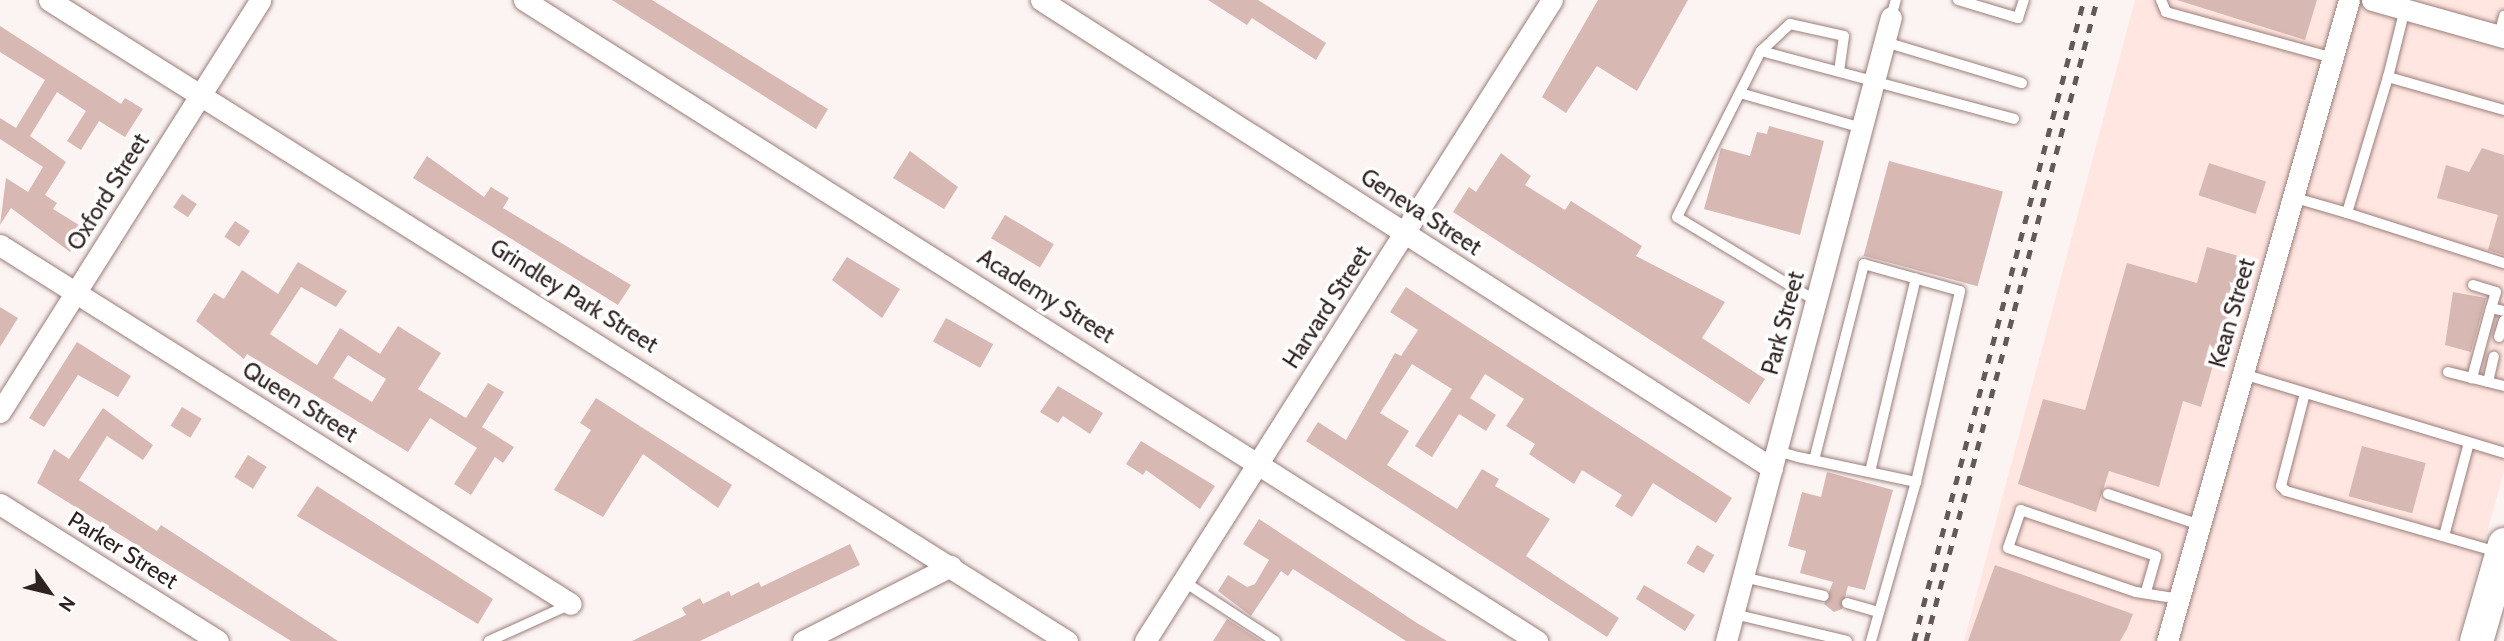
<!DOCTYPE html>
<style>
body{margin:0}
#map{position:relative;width:2504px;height:641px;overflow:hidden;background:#fbf4f3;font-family:Cabin,sans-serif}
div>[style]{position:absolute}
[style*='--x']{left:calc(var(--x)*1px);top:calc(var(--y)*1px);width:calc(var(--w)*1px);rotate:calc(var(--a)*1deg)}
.built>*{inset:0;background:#ffe6e1}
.building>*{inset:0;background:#d7b8b2;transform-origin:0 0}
.roads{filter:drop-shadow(0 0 2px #9b7e79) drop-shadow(0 0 2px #9b7e79)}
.lane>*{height:10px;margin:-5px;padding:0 5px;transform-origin:5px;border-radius:5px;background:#fff}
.street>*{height:21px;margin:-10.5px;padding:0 10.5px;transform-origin:10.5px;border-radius:10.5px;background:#fff}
.primary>*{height:33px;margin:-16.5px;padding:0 16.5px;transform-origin:16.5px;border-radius:16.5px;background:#fff}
.rail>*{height:5px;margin-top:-2.5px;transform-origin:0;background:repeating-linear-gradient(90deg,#635957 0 9px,transparent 0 18px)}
span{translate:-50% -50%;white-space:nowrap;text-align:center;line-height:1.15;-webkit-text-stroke:7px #fff;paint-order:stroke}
.street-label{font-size:23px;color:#2f2321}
.north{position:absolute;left:14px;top:557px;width:70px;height:70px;-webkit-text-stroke:5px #fff;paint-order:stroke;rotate:124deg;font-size:19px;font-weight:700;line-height:28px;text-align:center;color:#2f2321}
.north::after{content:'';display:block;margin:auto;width:24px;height:32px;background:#2f2321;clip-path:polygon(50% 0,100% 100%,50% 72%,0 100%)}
</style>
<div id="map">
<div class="built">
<div style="clip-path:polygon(2135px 0,2504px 0,2504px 471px,2457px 641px,1964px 641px)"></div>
</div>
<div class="building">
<div style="clip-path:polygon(612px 0,652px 0,828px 109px,816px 129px)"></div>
<div style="clip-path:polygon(1208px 0,1258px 0,1326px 43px,1316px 60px,1252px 18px,1247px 25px)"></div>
<div style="clip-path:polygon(1598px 0,1688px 0,1637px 91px,1597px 66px,1566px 113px,1542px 97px)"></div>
<div style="clip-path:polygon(2177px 0,2317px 0,2305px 40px)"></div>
<div style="clip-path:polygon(0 26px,121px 104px,125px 98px,143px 109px,125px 137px,99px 121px,81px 150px,67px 141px,86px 111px,57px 92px,30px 136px,66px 162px,45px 195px,57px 203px,53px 209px,84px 228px,70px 252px,11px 208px,0 225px,6px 178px,28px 192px,43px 167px,0 139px,0 118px,16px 128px,45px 80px,0 52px)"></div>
<div style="clip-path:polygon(1769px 126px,1824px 141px,1800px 235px,1704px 209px,1721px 148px,1750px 156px,1757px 132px,1767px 134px)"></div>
<div style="clip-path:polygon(2482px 148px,2504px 155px,2504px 255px,2488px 250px,2498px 215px,2437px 198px,2446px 165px,2469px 172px)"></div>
<div style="clip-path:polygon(910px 151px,958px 187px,944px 209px,893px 178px)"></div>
<div style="clip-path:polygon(1501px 153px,1531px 176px,1525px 185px,1565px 210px,1571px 201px,1642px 246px,1636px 256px,1725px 302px,1702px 338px,1765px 379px,1749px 404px,1453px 212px,1469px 187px,1476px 192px)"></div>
<div style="clip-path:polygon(427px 156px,484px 197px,491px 187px,509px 198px,503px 208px,631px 285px,618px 305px,413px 178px)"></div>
<div style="left:1889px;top:161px;width:118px;height:98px;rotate:15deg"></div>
<div style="left:2209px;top:163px;width:60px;height:34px;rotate:18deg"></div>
<div style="left:182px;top:194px;width:18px;height:16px;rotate:34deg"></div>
<div style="left:1005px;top:215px;width:57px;height:27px;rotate:31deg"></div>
<div style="left:235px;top:221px;width:18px;height:19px;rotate:34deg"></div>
<div style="clip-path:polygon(2207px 247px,2242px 257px,2237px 282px,2201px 407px,2183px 401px,2159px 487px,2109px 471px,2096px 512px,2018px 484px,2043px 399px,2085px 410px,2127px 263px,2197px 283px)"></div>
<div style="clip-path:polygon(847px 257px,900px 289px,882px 318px,832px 280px)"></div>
<div style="clip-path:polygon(evenodd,298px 262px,347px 291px,336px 307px,301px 287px,270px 334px,294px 350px,317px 365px,340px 328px,380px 354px,398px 326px,441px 353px,418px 389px,466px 418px,488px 383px,504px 392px,482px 427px,514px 447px,503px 463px,495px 457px,471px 495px,454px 484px,477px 448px,430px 418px,408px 452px,247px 354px,244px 359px,196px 321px,214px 293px,224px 299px,242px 270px,278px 294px,298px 262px,348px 355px,386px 379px,372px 402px,333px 378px,348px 355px)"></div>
<div style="clip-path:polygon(1406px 287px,1732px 498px,1716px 523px,1653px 483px,1632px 517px,1615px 506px,1622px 495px,1582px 470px,1574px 484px,1529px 454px,1535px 444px,1506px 426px,1524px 399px,1485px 374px,1470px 398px,1496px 415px,1486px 431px,1459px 414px,1432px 457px,1415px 446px,1452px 389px,1412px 364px,1380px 413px,1409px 431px,1387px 465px,1457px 509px,1482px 469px,1499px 479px,1495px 486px,1550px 519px,1526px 556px,1619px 618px,1607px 637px,1306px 441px,1318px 422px,1346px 440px,1395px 353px,1401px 356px,1418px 330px,1390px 312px)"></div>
<div style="clip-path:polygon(2453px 292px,2486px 298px,2471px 352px,2445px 345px)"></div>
<div style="clip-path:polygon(0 307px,18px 318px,0 347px)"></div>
<div style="left:946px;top:318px;width:54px;height:27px;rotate:29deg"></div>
<div style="clip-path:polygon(77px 342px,131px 376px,118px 397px,78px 375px,44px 427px,29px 418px)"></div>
<div style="clip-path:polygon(1058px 386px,1103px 413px,1090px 434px,1063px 416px,1058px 423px,1040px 412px)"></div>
<div style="clip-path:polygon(596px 398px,732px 485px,718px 508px,643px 454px,603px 517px,554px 490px,591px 430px,580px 423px)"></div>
<div style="left:182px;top:407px;width:23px;height:22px;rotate:31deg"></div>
<div style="clip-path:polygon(103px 408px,153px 445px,143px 460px,107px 436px,79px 480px,157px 531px,161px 525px,338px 641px,291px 641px,37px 483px,54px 449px,69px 459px)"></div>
<div style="clip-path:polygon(1141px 441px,1215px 486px,1200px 509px,1146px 470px,1143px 475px,1126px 464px)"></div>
<div style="left:2362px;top:446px;width:66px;height:52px;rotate:15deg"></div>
<div style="left:248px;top:455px;width:22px;height:26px;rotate:32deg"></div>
<div style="clip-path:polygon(1827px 472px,1893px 490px,1865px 590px,1848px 586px,1842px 609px,1834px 612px,1824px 604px,1833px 582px,1800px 573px,1806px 551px,1788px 546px,1802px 492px,1821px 497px)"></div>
<div style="clip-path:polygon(317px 486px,493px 599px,478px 624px,297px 516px)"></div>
<div style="clip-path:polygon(1259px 519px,1417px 623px,1447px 641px,1406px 641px,1293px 569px,1288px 576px,1281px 571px,1251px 616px,1218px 591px,1228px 575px,1247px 587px,1255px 584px,1269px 560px,1243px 544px)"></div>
<div style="clip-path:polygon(850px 544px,860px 565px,700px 641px,632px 641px,686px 615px,682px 608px,700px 598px,703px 604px,729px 591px,731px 596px,759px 582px,761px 587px)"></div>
<div style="left:1697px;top:545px;width:20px;height:21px;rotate:30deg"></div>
<div style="clip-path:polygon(1995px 565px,2133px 614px,2127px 629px,2120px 641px,1968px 641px)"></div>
<div style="clip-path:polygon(1644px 585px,1695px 615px,1685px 631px,1636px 599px)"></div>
<div style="clip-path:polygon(1227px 619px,1261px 641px,1213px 641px)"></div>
</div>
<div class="roads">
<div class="lane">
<div style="--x:1958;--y:0;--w:63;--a:16.7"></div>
<div style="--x:2018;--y:18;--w:19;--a:-72"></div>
<div style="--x:2161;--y:0;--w:13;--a:67"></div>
<div style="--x:2166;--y:12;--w:173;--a:15.4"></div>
<div style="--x:1891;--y:17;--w:18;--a:-74"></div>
<div style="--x:2499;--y:35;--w:20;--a:-75"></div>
<div style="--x:1885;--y:42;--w:143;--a:16.7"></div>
<div style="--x:1761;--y:51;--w:262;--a:15"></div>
<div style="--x:2388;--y:77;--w:70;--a:-76"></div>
<div style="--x:1740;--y:93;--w:127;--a:16"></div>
<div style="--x:2504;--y:110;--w:121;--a:-164.1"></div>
<div style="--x:2388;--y:77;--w:142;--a:106.8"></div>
<div style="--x:2347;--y:213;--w:165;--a:17.7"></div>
<div style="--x:2292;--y:197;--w:57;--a:16.2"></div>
<div style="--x:2473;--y:285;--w:24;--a:17"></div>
<div style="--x:2496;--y:292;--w:17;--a:107"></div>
<div style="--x:1816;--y:301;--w:162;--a:-148.9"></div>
<div style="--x:1677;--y:217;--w:186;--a:-63.2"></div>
<div style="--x:1761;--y:51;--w:40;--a:-43"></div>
<div style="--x:1790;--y:24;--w:55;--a:12.5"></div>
<div style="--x:1844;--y:36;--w:35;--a:98"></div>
<div style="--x:2504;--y:311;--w:13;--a:-167"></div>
<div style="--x:2491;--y:308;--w:73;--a:105.2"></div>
<div style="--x:2472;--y:378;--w:33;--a:14"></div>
<div style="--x:2499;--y:337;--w:17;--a:-73"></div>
<div style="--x:2448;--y:372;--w:25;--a:14"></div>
<div style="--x:2243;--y:374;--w:273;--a:16.8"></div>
<div style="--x:2488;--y:382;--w:26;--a:-77"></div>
<div style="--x:2305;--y:393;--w:96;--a:104.5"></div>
<div style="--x:2281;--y:486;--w:7;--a:45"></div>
<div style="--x:2286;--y:491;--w:220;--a:16.1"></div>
<div style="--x:1777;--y:451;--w:22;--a:16"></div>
<div style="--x:1798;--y:457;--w:121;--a:12"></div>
<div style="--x:1916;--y:482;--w:196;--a:-77"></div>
<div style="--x:1960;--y:291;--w:100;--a:-164.3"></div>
<div style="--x:1864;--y:264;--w:202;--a:104.3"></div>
<div style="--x:1870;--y:472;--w:199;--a:-76.7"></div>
<div style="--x:2108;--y:494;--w:97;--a:18.6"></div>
<div style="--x:2444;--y:536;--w:96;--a:-75"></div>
<div style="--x:1743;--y:577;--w:83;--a:13.2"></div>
<div style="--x:1183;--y:581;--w:110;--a:33.1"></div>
<div style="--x:2147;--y:588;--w:33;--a:-74"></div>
<div style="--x:2156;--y:556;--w:143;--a:-161.2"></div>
<div style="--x:2021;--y:510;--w:40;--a:108.9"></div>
<div style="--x:2008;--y:548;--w:135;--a:19"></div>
<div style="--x:2136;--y:592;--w:44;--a:9.2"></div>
<div style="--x:1847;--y:603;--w:33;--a:16"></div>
<div style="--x:1734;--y:614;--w:116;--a:13.4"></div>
<div style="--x:489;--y:641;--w:90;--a:-24.3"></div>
<div style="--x:1871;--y:641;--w:165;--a:-74.2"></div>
</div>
<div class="street">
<div style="--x:49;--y:0;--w:1203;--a:32.2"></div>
<div style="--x:524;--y:0;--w:1199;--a:32.32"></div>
<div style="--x:1041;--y:0;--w:868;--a:32.63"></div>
<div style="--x:2372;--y:0;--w:137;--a:15.7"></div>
<div style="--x:0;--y:245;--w:674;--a:32.16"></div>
<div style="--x:0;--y:412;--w:487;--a:-57.7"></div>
<div style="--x:0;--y:504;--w:257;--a:32.1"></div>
<div style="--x:803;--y:641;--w:166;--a:-26.9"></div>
<div style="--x:1145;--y:641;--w:759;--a:-57.59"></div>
<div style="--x:1726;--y:641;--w:645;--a:-75.19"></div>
<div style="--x:2167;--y:641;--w:666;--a:-74.15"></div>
</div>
<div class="primary">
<div style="--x:2476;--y:641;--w:101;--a:-73.9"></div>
</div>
</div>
<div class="rail">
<div style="--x:1914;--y:641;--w:663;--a:-75.15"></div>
<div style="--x:1926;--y:641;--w:663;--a:-75.06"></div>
</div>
<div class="street-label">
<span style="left:108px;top:192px;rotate:-58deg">Oxford Street</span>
<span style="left:1421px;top:212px;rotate:33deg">Geneva Street</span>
<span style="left:574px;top:296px;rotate:32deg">Grindley Park Street</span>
<span style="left:1046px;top:296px;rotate:32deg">Academy Street</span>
<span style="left:1327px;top:307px;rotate:-57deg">Harvard Street</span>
<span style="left:2232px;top:313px;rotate:-74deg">Kean Street</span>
<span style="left:1783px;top:323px;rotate:-75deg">Park Street</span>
<span style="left:300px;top:402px;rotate:32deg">Queen Street</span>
<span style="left:123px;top:550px;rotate:32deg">Parker Street</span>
</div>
<div class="north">N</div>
</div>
